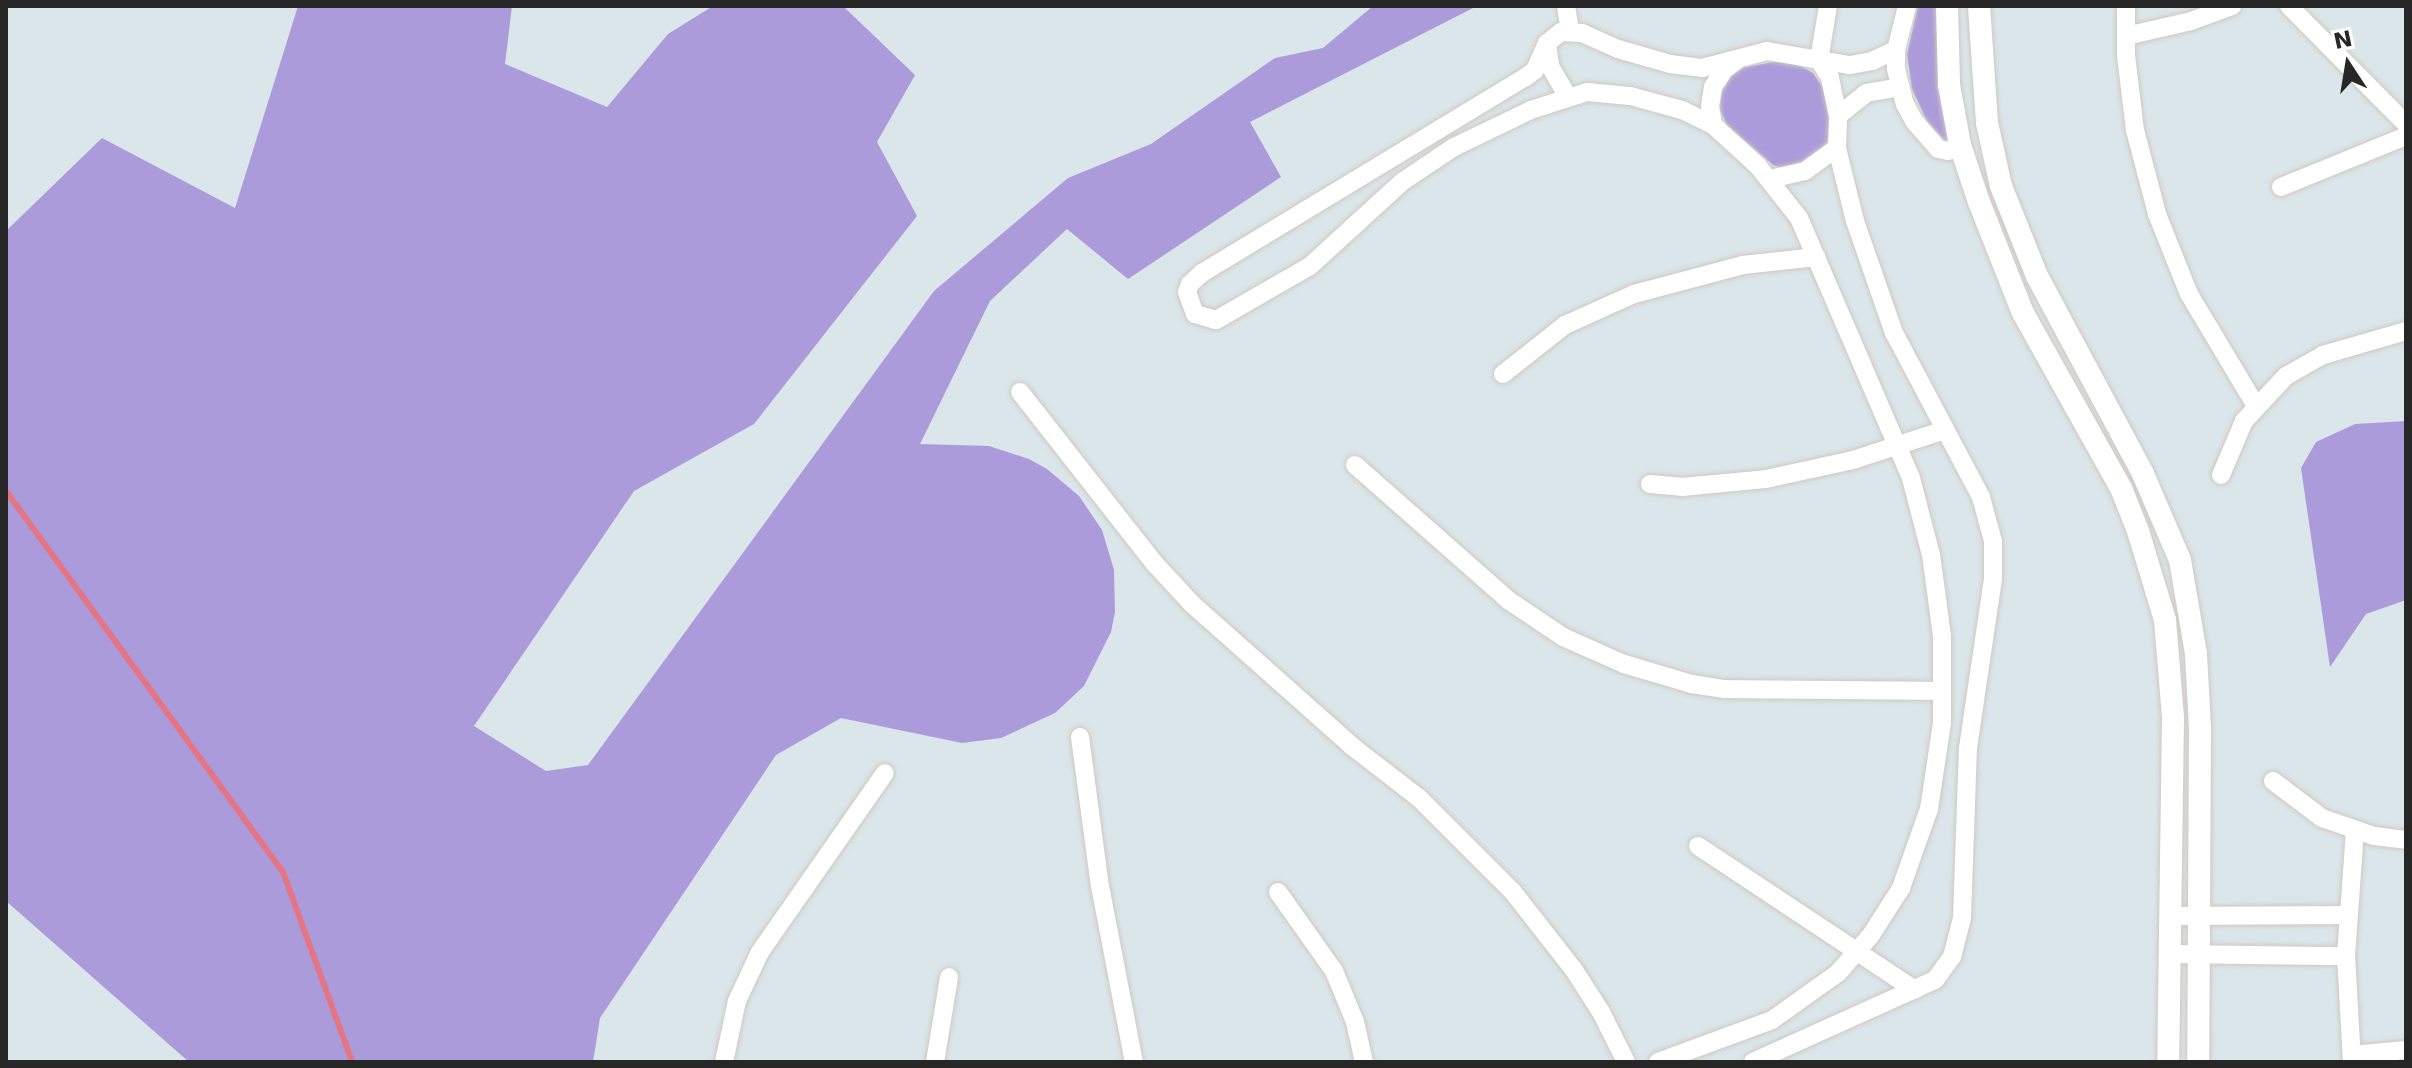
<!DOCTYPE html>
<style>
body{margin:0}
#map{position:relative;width:2412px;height:1068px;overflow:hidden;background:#dae6e9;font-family:"DejaVu Sans",sans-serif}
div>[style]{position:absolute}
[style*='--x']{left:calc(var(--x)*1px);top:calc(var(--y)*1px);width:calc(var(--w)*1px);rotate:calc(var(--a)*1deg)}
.green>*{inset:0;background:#ab9bdb}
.stream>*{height:6px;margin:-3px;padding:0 3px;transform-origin:3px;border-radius:3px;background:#e37584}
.roads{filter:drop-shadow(0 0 2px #d0c8c2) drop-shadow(0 0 2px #d0c8c2)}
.minor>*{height:18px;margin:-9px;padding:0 9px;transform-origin:9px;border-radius:9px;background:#fff}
.tertiary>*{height:22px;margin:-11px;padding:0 11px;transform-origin:11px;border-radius:11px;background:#fff}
span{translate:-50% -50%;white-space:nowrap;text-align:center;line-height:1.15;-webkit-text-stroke:7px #fff;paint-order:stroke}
.frame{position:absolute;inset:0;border:8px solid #272727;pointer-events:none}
.north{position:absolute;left:2308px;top:24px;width:80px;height:80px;-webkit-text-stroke:6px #fff;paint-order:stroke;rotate:348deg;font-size:22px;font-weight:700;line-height:32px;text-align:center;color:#272727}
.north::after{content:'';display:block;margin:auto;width:28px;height:36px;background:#272727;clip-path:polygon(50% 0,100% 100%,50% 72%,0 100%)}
</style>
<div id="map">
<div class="green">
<div style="clip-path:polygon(298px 6px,512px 6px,505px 64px,607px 107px,668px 34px,713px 6px,843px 6px,915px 75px,877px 142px,917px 216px,754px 424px,634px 491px,474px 726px,546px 771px,588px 765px,934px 291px,1068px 178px,1151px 144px,1275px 58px,1323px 48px,1373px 6px,1475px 7px,1250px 122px,1281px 177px,1128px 279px,1067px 229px,990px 301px,920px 444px,989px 446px,1029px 459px,1047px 469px,1079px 496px,1102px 530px,1114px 570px,1115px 612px,1111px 632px,1084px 686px,1055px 713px,1001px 738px,962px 743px,841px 718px,776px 755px,600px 1018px,593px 1062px,189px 1062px,6px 901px,6px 231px,102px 138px,235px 208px)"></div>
<div style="clip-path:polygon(1918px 6px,1941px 6px,1951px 147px,1927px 121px,1912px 89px,1907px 54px)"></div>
<div style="clip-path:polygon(1774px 62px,1797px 64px,1813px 73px,1824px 89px,1829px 117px,1829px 139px,1825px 148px,1811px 161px,1783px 168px,1773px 165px,1727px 125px,1720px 109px,1722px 90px,1731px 76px,1745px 67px)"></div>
<div style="clip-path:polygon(2406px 421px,2406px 600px,2366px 614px,2330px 667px,2301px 468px,2316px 442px,2355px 424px)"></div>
</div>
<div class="stream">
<div style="--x:6;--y:491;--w:471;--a:54"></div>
<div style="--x:283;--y:872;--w:202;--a:70"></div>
</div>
<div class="roads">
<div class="minor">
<div style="--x:1566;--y:6;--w:25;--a:81"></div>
<div style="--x:1907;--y:6;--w:45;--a:104"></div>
<div style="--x:1896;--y:50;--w:19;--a:90"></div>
<div style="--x:1896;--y:69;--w:36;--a:76"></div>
<div style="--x:1905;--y:104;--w:19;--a:62"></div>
<div style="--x:1914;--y:121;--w:37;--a:49"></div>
<div style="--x:1938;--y:149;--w:10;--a:11"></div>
<div style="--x:1948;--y:151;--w:13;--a:-27"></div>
<div style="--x:2126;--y:6;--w:49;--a:90"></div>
<div style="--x:2126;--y:55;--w:76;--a:83.2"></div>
<div style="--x:2135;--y:130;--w:87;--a:75.3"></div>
<div style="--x:2157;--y:214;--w:86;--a:68.2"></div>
<div style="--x:2189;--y:294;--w:131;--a:59.1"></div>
<div style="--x:2289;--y:6;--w:166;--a:45.2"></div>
<div style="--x:2126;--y:36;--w:67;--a:-13"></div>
<div style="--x:2191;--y:21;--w:44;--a:-20.1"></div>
<div style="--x:1547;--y:44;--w:22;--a:82"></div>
<div style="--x:1550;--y:66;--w:34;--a:60"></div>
<div style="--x:1838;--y:116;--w:36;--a:-39"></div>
<div style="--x:1866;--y:93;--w:34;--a:-10"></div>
<div style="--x:1713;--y:125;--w:19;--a:-99"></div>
<div style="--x:1710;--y:106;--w:19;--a:-81"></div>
<div style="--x:1713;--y:87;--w:20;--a:-57"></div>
<div style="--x:1724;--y:70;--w:16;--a:-38"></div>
<div style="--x:1770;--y:179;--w:36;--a:-13"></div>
<div style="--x:1805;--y:171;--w:39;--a:-36"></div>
<div style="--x:2281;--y:187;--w:135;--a:-22.2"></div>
<div style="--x:1503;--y:374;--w:79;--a:-38.3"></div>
<div style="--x:1565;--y:325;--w:76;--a:-24.2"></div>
<div style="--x:1634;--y:294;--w:113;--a:-14.9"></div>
<div style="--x:1743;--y:265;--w:74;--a:-6.2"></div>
<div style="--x:1020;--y:392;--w:219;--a:51.9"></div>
<div style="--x:1155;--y:564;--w:54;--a:47.2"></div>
<div style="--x:1192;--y:604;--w:215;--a:41.6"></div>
<div style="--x:1353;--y:747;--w:83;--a:37.7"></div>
<div style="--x:1419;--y:798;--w:133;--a:45"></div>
<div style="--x:1513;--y:892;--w:99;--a:52"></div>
<div style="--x:1574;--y:970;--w:50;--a:57.3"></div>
<div style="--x:1601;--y:1012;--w:56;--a:63.4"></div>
<div style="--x:1355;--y:465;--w:204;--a:41.4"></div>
<div style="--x:1508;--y:600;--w:66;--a:33.9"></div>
<div style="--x:1563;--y:637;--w:67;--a:23.9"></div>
<div style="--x:1624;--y:664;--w:71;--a:16.4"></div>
<div style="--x:1692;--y:684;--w:33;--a:9"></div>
<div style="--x:1725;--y:689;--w:217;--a:0.5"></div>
<div style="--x:2221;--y:475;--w:59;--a:-66.9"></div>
<div style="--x:2244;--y:421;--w:62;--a:-47"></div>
<div style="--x:2286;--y:376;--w:43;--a:-29.6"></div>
<div style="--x:2323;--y:355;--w:86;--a:-16.1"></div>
<div style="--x:1650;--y:484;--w:32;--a:5"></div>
<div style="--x:1682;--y:487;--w:84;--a:-5.4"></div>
<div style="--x:1766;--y:479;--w:89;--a:-12.3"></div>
<div style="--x:1853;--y:460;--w:97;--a:-18.1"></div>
<div style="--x:1080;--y:737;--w:150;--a:82.4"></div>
<div style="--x:1100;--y:886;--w:179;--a:79.1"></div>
<div style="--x:2273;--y:781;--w:61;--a:37.1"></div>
<div style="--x:2322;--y:818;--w:55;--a:19.1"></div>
<div style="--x:2374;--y:836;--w:32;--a:7"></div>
<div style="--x:1698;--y:846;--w:260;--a:33.6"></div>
<div style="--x:1278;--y:892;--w:97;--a:54.7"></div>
<div style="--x:1334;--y:971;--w:55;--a:67.6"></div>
<div style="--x:1355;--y:1022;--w:41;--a:77.3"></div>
<div style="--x:2171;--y:916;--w:177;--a:-0.3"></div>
<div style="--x:2170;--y:954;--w:176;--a:0.7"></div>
<div style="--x:2352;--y:1055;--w:54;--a:-5.3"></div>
<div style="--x:724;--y:1062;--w:62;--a:-78"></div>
<div style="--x:737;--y:1001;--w:54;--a:-64.9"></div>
<div style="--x:760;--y:952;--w:218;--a:-55.1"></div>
<div style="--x:935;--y:1062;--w:86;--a:-80.6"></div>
<div style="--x:1658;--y:1062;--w:121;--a:-20.2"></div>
<div style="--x:1772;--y:1020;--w:81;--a:-35.5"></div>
<div style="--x:1838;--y:973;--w:50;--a:-49"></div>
<div style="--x:1871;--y:935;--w:56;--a:-57.4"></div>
<div style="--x:1901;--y:888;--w:84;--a:-70.5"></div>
<div style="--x:1929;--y:809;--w:87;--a:-81.4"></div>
<div style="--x:1942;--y:723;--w:87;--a:-90"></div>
<div style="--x:1942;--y:636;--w:82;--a:-97.7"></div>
<div style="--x:1931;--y:555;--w:80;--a:-104.6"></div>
<div style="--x:1911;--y:478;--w:283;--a:-113.3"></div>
<div style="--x:1799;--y:218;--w:66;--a:-128.3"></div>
<div style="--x:1758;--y:166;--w:61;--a:-137.7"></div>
<div style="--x:1713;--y:125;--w:34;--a:-154"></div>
<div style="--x:1682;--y:110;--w:54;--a:-164.9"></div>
<div style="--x:1630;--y:96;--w:43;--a:-174.7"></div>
<div style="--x:1587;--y:92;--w:59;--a:162.2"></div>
<div style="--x:1531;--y:110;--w:85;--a:154.3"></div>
<div style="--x:1454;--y:147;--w:63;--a:146.1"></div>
<div style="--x:1402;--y:182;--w:125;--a:137.6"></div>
<div style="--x:1310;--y:266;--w:108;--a:150.1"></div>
<div style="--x:1216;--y:320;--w:22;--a:-164"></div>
<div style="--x:1195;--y:314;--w:23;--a:-110"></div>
<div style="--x:1187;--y:292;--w:9;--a:-69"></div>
<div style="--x:1190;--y:284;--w:16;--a:-43"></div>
<div style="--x:1202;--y:273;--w:379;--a:-31.2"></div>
<div style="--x:1526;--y:77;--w:11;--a:-38"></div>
<div style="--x:1535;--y:70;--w:30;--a:-66"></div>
<div style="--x:1547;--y:43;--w:18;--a:-38"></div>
<div style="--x:1561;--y:32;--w:21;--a:3"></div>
<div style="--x:1582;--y:33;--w:39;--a:24"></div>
<div style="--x:1618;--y:49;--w:54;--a:16.1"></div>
<div style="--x:1670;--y:64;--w:32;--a:7"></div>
<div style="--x:1702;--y:68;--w:67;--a:-14.7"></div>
<div style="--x:1767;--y:51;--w:84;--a:9.6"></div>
<div style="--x:1850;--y:65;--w:22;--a:-10"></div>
<div style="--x:1872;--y:61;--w:26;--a:-25"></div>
<div style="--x:1753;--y:1062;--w:200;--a:-24.3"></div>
<div style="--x:1935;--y:980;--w:29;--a:-54"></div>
<div style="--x:1952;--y:957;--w:40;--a:-75.6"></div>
<div style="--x:1962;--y:918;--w:170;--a:-88"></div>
<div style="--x:1968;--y:748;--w:172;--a:-81.6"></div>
<div style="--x:1993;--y:578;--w:37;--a:-90"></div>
<div style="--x:1993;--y:541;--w:46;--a:-105.3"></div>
<div style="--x:1981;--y:497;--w:186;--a:-117.9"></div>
<div style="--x:1894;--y:333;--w:119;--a:-109.2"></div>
<div style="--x:1855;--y:221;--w:75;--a:-103.9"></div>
<div style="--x:1837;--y:148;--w:32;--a:-88"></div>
<div style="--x:1838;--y:116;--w:40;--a:-102"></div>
<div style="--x:1830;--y:77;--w:20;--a:-123"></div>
<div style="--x:1819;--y:60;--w:55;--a:-80.5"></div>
<div style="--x:2352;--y:1062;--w:106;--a:-93.2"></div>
<div style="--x:2346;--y:956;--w:125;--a:-85.9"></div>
</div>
<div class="tertiary">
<div style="--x:1947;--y:6;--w:79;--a:88.5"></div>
<div style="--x:1949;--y:85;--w:61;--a:79.6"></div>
<div style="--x:1960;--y:145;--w:60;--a:71.6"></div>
<div style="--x:1979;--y:202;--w:119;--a:68.4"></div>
<div style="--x:2023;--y:313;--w:201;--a:60.8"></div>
<div style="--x:2121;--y:488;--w:46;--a:68.4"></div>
<div style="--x:2138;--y:531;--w:93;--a:73.1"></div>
<div style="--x:2165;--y:620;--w:98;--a:85.3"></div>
<div style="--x:2173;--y:718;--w:344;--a:90.8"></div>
<div style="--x:1979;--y:6;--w:117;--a:86.1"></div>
<div style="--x:1987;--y:123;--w:65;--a:77.5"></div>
<div style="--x:2001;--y:186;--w:97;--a:68.2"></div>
<div style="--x:2037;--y:276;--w:225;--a:61.8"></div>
<div style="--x:2143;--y:474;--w:94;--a:66.7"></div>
<div style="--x:2180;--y:560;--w:95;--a:80.3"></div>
<div style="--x:2196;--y:654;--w:73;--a:86.9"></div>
<div style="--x:2200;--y:727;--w:335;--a:90.3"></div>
</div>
</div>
<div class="frame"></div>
<div class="north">N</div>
</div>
